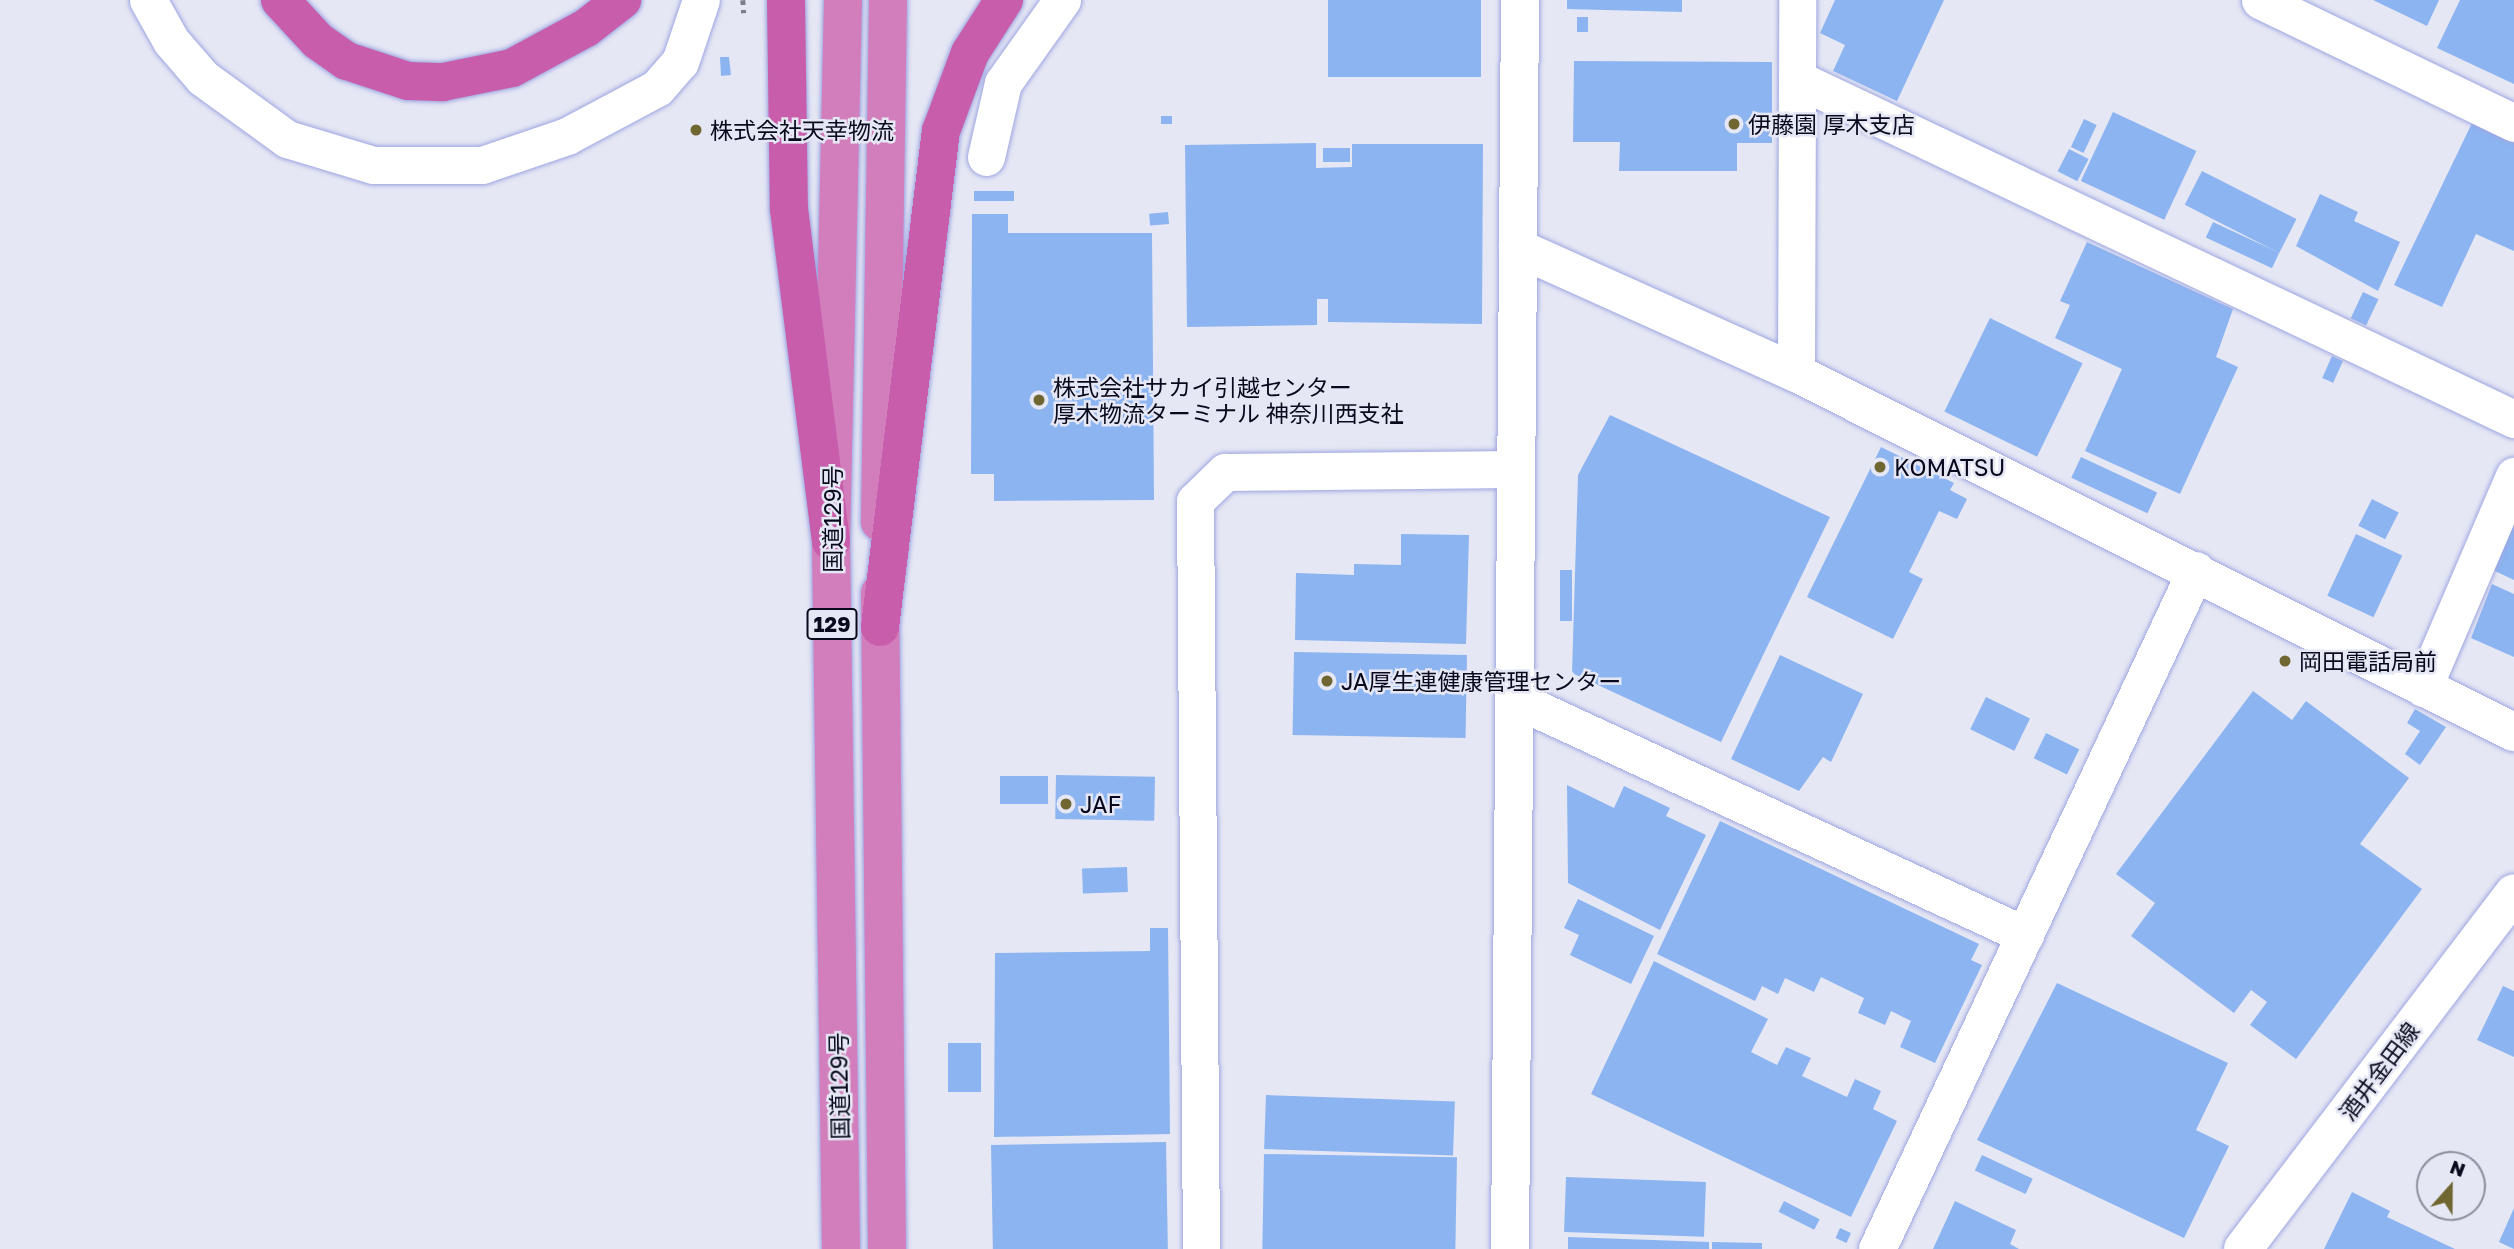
<!DOCTYPE html>
<meta charset="utf-8">
<style>
body{margin:0}
#map{position:relative;width:2514px;height:1249px;overflow:hidden;background:#e5e7f4;font-family:"Golos Text","Noto Sans JP",sans-serif}
div>[style]{position:absolute}
[style*='--x']{left:calc(var(--x)*1px);top:calc(var(--y)*1px);width:calc(var(--w)*1px);rotate:calc(var(--a)*1deg)}
.building>*{inset:0;background:#8cb4f1;transform-origin:0 0}
.path>*{height:4.5px;margin-top:-2.25px;transform-origin:0;background:repeating-linear-gradient(90deg,#7d7f8f 0 5px,transparent 0 10px)}
.roads{filter:drop-shadow(0 0 2px #9ea6e1) drop-shadow(0 0 2px #9ea6e1)}
.minor>*{height:37px;margin:-18.5px;padding:0 18.5px;transform-origin:18.5px;border-radius:18.5px;background:#fff}
.tertiary>*{height:38px;margin:-19px;padding:0 19px;transform-origin:19px;border-radius:19px;background:#fff}
.secondary>*{height:38px;margin:-19px;padding:0 19px;transform-origin:19px;border-radius:19px;background:#fff}
.trunk>*{height:38px;margin:-19px;padding:0 19px;transform-origin:19px;border-radius:19px;background:#d37ebc}
.motorway>*{height:38px;margin:-19px;padding:0 19px;transform-origin:19px;border-radius:19px;background:#c85dab}
.dots>*{width:19px;height:19px;translate:-50% -50%;box-sizing:border-box;border:4px solid #e5e7f4;border-radius:50%}
span{translate:-50% -50%;white-space:nowrap;text-align:center;line-height:1.15;-webkit-text-stroke:5px #e5e7f4;paint-order:stroke}
.shield-label span{padding:2px 5px;background:#e5e7f4;border:2px solid;border-radius:5px;-webkit-text-stroke-width:0}
.shield-label{font-size:21px;color:#08091d;font-weight:700}
.poi-label{font-size:23px;color:#08091d}
.left{translate:0 -50%;text-align:left}
.street-label{font-size:23px;color:#08091d}
.north{position:absolute;left:2416px;top:1151px;width:70px;height:70px;box-sizing:border-box;background:#e5e7f4;border:2px solid #8d8e9e;border-radius:50%;rotate:21deg;font-size:19px;font-weight:700;line-height:28px;text-align:center;color:#08091d}
.north::after{content:'';display:block;margin:auto;width:24px;height:32px;background:#6f6632;clip-path:polygon(50% 0,100% 100%,50% 72%,0 100%)}
</style>
<div id="map">
<div class="building">
<div style="left:1328px;top:0;width:153px;height:77px"></div>
<div style="clip-path:polygon(1567px 0,1682px 0,1682px 12px,1567px 9px)"></div>
<div style="clip-path:polygon(1835px 0,1944px 0,1897px 101px,1833px 71px,1845px 45px,1820px 33px)"></div>
<div style="clip-path:polygon(2373px 0,2439px 0,2427px 26px)"></div>
<div style="clip-path:polygon(2460px 0,2514px 0,2514px 84px,2437px 48px)"></div>
<div style="left:1577px;top:17px;width:11px;height:15px"></div>
<div style="clip-path:polygon(720px 57px,729px 57px,731px 75px,721px 76px)"></div>
<div style="clip-path:polygon(1574px 61px,1772px 62px,1772px 143px,1737px 143px,1737px 171px,1619px 171px,1620px 142px,1573px 142px)"></div>
<div style="left:2113px;top:112px;width:92px;height:76px;rotate:25deg"></div>
<div style="left:1172px;top:116px;width:8px;height:11px;rotate:90deg"></div>
<div style="left:2084px;top:119px;width:14px;height:31px;rotate:25deg"></div>
<div style="clip-path:polygon(2472px 123px,2514px 143px,2514px 251px,2476px 234px,2442px 307px,2394px 285px)"></div>
<div style="clip-path:polygon(1316px 143px,1316px 168px,1352px 167px,1352px 144px,1483px 144px,1482px 324px,1328px 322px,1328px 299px,1317px 299px,1317px 325px,1187px 327px,1185px 145px)"></div>
<div style="left:1350px;top:148px;width:14px;height:27px;rotate:90deg"></div>
<div style="left:2069px;top:149px;width:22px;height:25px;rotate:27deg"></div>
<div style="left:2202px;top:171px;width:106px;height:38px;rotate:27deg"></div>
<div style="left:1014px;top:191px;width:10px;height:40px;rotate:90deg"></div>
<div style="clip-path:polygon(2320px 194px,2358px 212px,2354px 221px,2400px 242px,2378px 291px,2296px 246px)"></div>
<div style="left:1168px;top:212px;width:12px;height:19px;rotate:85deg"></div>
<div style="clip-path:polygon(972px 214px,1008px 214px,1008px 233px,1152px 233px,1154px 500px,994px 501px,994px 474px,971px 474px)"></div>
<div style="left:2213px;top:222px;width:73px;height:17px;rotate:25deg"></div>
<div style="clip-path:polygon(2087px 242px,2233px 309px,2216px 357px,2238px 367px,2180px 494px,2085px 451px,2122px 369px,2055px 338px,2070px 305px,2060px 301px)"></div>
<div style="left:2363px;top:292px;width:17px;height:29px;rotate:25deg"></div>
<div style="left:1990px;top:318px;width:103px;height:104px;rotate:26deg"></div>
<div style="left:2332px;top:356px;width:12px;height:24px;rotate:24deg"></div>
<div style="clip-path:polygon(1610px 415px,1830px 517px,1721px 742px,1572px 673px,1578px 475px)"></div>
<div style="clip-path:polygon(1881px 447px,1954px 483px,1950px 490px,1967px 499px,1957px 519px,1939px 511px,1909px 572px,1923px 579px,1893px 639px,1807px 597px)"></div>
<div style="left:2081px;top:457px;width:84px;height:23px;rotate:25deg"></div>
<div style="left:2372px;top:499px;width:30px;height:30px;rotate:27deg"></div>
<div style="clip-path:polygon(2514px 522px,2514px 580px,2493px 570px)"></div>
<div style="clip-path:polygon(1401px 534px,1469px 535px,1466px 644px,1295px 640px,1296px 573px,1354px 575px,1354px 564px,1401px 565px)"></div>
<div style="left:2356px;top:534px;width:51px;height:68px;rotate:25deg"></div>
<div style="left:1560px;top:570px;width:12px;height:51px"></div>
<div style="clip-path:polygon(2492px 584px,2514px 594px,2514px 657px,2471px 638px)"></div>
<div style="left:1294px;top:652px;width:173px;height:83px;rotate:1deg"></div>
<div style="clip-path:polygon(1780px 655px,1863px 694px,1831px 762px,1823px 757px,1799px 791px,1731px 759px)"></div>
<div style="clip-path:polygon(2253px 691px,2292px 720px,2306px 701px,2409px 778px,2360px 844px,2422px 889px,2296px 1059px,2250px 1025px,2267px 1002px,2251px 990px,2234px 1013px,2131px 936px,2155px 903px,2116px 874px)"></div>
<div style="left:1986px;top:697px;width:49px;height:36px;rotate:26deg"></div>
<div style="clip-path:polygon(2415px 709px,2446px 727px,2420px 765px,2405px 754px,2420px 731px,2407px 723px)"></div>
<div style="left:2046px;top:733px;width:37px;height:28px;rotate:26deg"></div>
<div style="left:1056px;top:775px;width:99px;height:44px;rotate:1deg"></div>
<div style="left:1000px;top:776px;width:48px;height:28px"></div>
<div style="clip-path:polygon(1567px 785px,1614px 808px,1624px 786px,1670px 808px,1666px 816px,1706px 835px,1660px 930px,1568px 883px)"></div>
<div style="clip-path:polygon(1720px 821px,1979px 944px,1971px 960px,1982px 965px,1935px 1063px,1900px 1047px,1911px 1021px,1891px 1011px,1885px 1025px,1858px 1013px,1864px 998px,1821px 977px,1814px 992px,1785px 978px,1778px 994px,1762px 986px,1755px 1001px,1657px 954px)"></div>
<div style="left:1127px;top:867px;width:25px;height:45px;rotate:88deg"></div>
<div style="clip-path:polygon(1578px 899px,1654px 936px,1631px 984px,1570px 955px,1579px 935px,1564px 928px)"></div>
<div style="clip-path:polygon(1150px 928px,1168px 928px,1170px 1134px,994px 1137px,995px 953px,1150px 951px)"></div>
<div style="clip-path:polygon(1654px 961px,1768px 1019px,1751px 1052px,1777px 1065px,1786px 1047px,1811px 1058px,1802px 1076px,1847px 1097px,1855px 1079px,1881px 1091px,1873px 1109px,1897px 1121px,1851px 1217px,1591px 1094px)"></div>
<div style="clip-path:polygon(2057px 983px,2228px 1063px,2196px 1130px,2229px 1146px,2184px 1238px,1977px 1140px)"></div>
<div style="clip-path:polygon(2503px 986px,2514px 991px,2514px 1057px,2477px 1040px)"></div>
<div style="left:948px;top:1043px;width:33px;height:49px"></div>
<div style="left:1266px;top:1095px;width:189px;height:54px;rotate:2deg"></div>
<div style="left:1166px;top:1142px;width:107px;height:175px;rotate:89deg"></div>
<div style="left:1264px;top:1154px;width:193px;height:95px;rotate:1deg"></div>
<div style="left:1982px;top:1155px;width:56px;height:17px;rotate:25deg"></div>
<div style="left:1566px;top:1177px;width:140px;height:55px;rotate:2deg"></div>
<div style="clip-path:polygon(2352px 1192px,2390px 1211px,2387px 1217px,2455px 1249px,2324px 1249px)"></div>
<div style="left:1784px;top:1201px;width:40px;height:12px;rotate:27deg"></div>
<div style="clip-path:polygon(1955px 1201px,2016px 1230px,2010px 1244px,2019px 1249px,1933px 1249px)"></div>
<div style="clip-path:polygon(2514px 1208px,2514px 1249px,2499px 1242px)"></div>
<div style="left:1840px;top:1228px;width:12px;height:11px;rotate:24deg"></div>
<div style="clip-path:polygon(1568px 1237px,1709px 1242px,1709px 1249px,1568px 1249px)"></div>
<div style="clip-path:polygon(1712px 1242px,1762px 1243px,1762px 1249px,1712px 1249px)"></div>
</div>
<div class="path">
<div style="--x:743;--y:0;--w:13;--a:86"></div>
</div>
<div class="roads">
<div class="minor">
<div style="--x:148;--y:0;--w:47;--a:60.7"></div>
<div style="--x:171;--y:41;--w:49;--a:49.1"></div>
<div style="--x:203;--y:78;--w:104;--a:36"></div>
<div style="--x:287;--y:139;--w:90;--a:16.8"></div>
<div style="--x:373;--y:165;--w:109;--a:0"></div>
<div style="--x:482;--y:165;--w:90;--a:-18.8"></div>
<div style="--x:567;--y:136;--w:102;--a:-28.1"></div>
<div style="--x:657;--y:88;--w:35;--a:-49"></div>
<div style="--x:680;--y:62;--w:65;--a:-71.3"></div>
<div style="--x:2260;--y:0;--w:282;--a:25.8"></div>
<div style="--x:1797;--y:79;--w:794;--a:25.37"></div>
<div style="--x:986;--y:157;--w:76;--a:-77.1"></div>
<div style="--x:1003;--y:83;--w:102;--a:-54.6"></div>
<div style="--x:1796;--y:373;--w:373;--a:-89.8"></div>
<div style="--x:2423;--y:688;--w:231;--a:-66.8"></div>
<div style="--x:1515;--y:699;--w:562;--a:24.83"></div>
<div style="--x:1201;--y:1249;--w:748;--a:-90.46"></div>
<div style="--x:1195;--y:501;--w:42;--a:-44"></div>
<div style="--x:1225;--y:472;--w:288;--a:-0.6"></div>
<div style="--x:1877;--y:1249;--w:750;--a:-64.84"></div>
</div>
<div class="tertiary">
<div style="--x:1518;--y:248;--w:305;--a:24.2"></div>
<div style="--x:1796;--y:373;--w:803;--a:26.57"></div>
<div style="--x:1510;--y:1249;--w:1249;--a:-89.54"></div>
</div>
<div class="secondary">
<div style="--x:2243;--y:1249;--w:447;--a:-52.7"></div>
</div>
<div class="trunk">
<div style="--x:880;--y:522;--w:522;--a:-89.12"></div>
<div style="--x:880;--y:593;--w:656;--a:89.39"></div>
<div style="--x:841;--y:1249;--w:708;--a:-90.81"></div>
<div style="--x:831;--y:541;--w:541;--a:-88.73"></div>
</div>
<div class="motorway">
<div style="--x:280;--y:0;--w:56;--a:47.2"></div>
<div style="--x:318;--y:41;--w:35;--a:35"></div>
<div style="--x:347;--y:61;--w:64;--a:18.2"></div>
<div style="--x:408;--y:81;--w:35;--a:2"></div>
<div style="--x:443;--y:82;--w:70;--a:-11.5"></div>
<div style="--x:512;--y:68;--w:84;--a:-28.4"></div>
<div style="--x:586;--y:28;--w:46;--a:-37.9"></div>
<div style="--x:786;--y:0;--w:209;--a:89.2"></div>
<div style="--x:789;--y:209;--w:335;--a:82.8"></div>
<div style="--x:880;--y:627;--w:500;--a:-83"></div>
<div style="--x:941;--y:131;--w:83;--a:-69.6"></div>
<div style="--x:970;--y:53;--w:63;--a:-57.3"></div>
</div>
</div>
<div class="dots">
<div style="left:1734px;top:124px;background:#6f6632"></div>
<div style="left:696px;top:130px;background:#6f6632"></div>
<div style="left:1039px;top:400px;background:#6f6632"></div>
<div style="left:1880px;top:467px;background:#6f6632"></div>
<div style="left:2285px;top:661px;background:#6f6632"></div>
<div style="left:1327px;top:681px;background:#6f6632"></div>
<div style="left:1066px;top:804px;background:#6f6632"></div>
</div>
<div class="shield-label">
<span style="left:832px;top:624px">129</span>
</div>
<div class="poi-label">
<span class="left" style="left:1748px;top:124px">伊藤園 厚木支店</span>
<span class="left" style="left:710px;top:130px">株式会社天幸物流</span>
<span class="left" style="left:1053px;top:400px">株式会社サカイ引越センター<br>厚木物流ターミナル 神奈川西支社</span>
<span class="left" style="left:1894px;top:467px">KOMATSU</span>
<span class="left" style="left:2299px;top:661px">岡田電話局前</span>
<span class="left" style="left:1341px;top:681px">JA厚生連健康管理センター</span>
<span class="left" style="left:1080px;top:804px">JAF</span>
</div>
<div class="street-label">
<span style="left:832px;top:519px;rotate:-90deg">国道129号</span>
<span style="left:2379px;top:1071px;rotate:-53deg">酒井金田線</span>
<span style="left:839px;top:1086px;rotate:-91deg">国道129号</span>
</div>
<div class="north">N</div>
</div>
